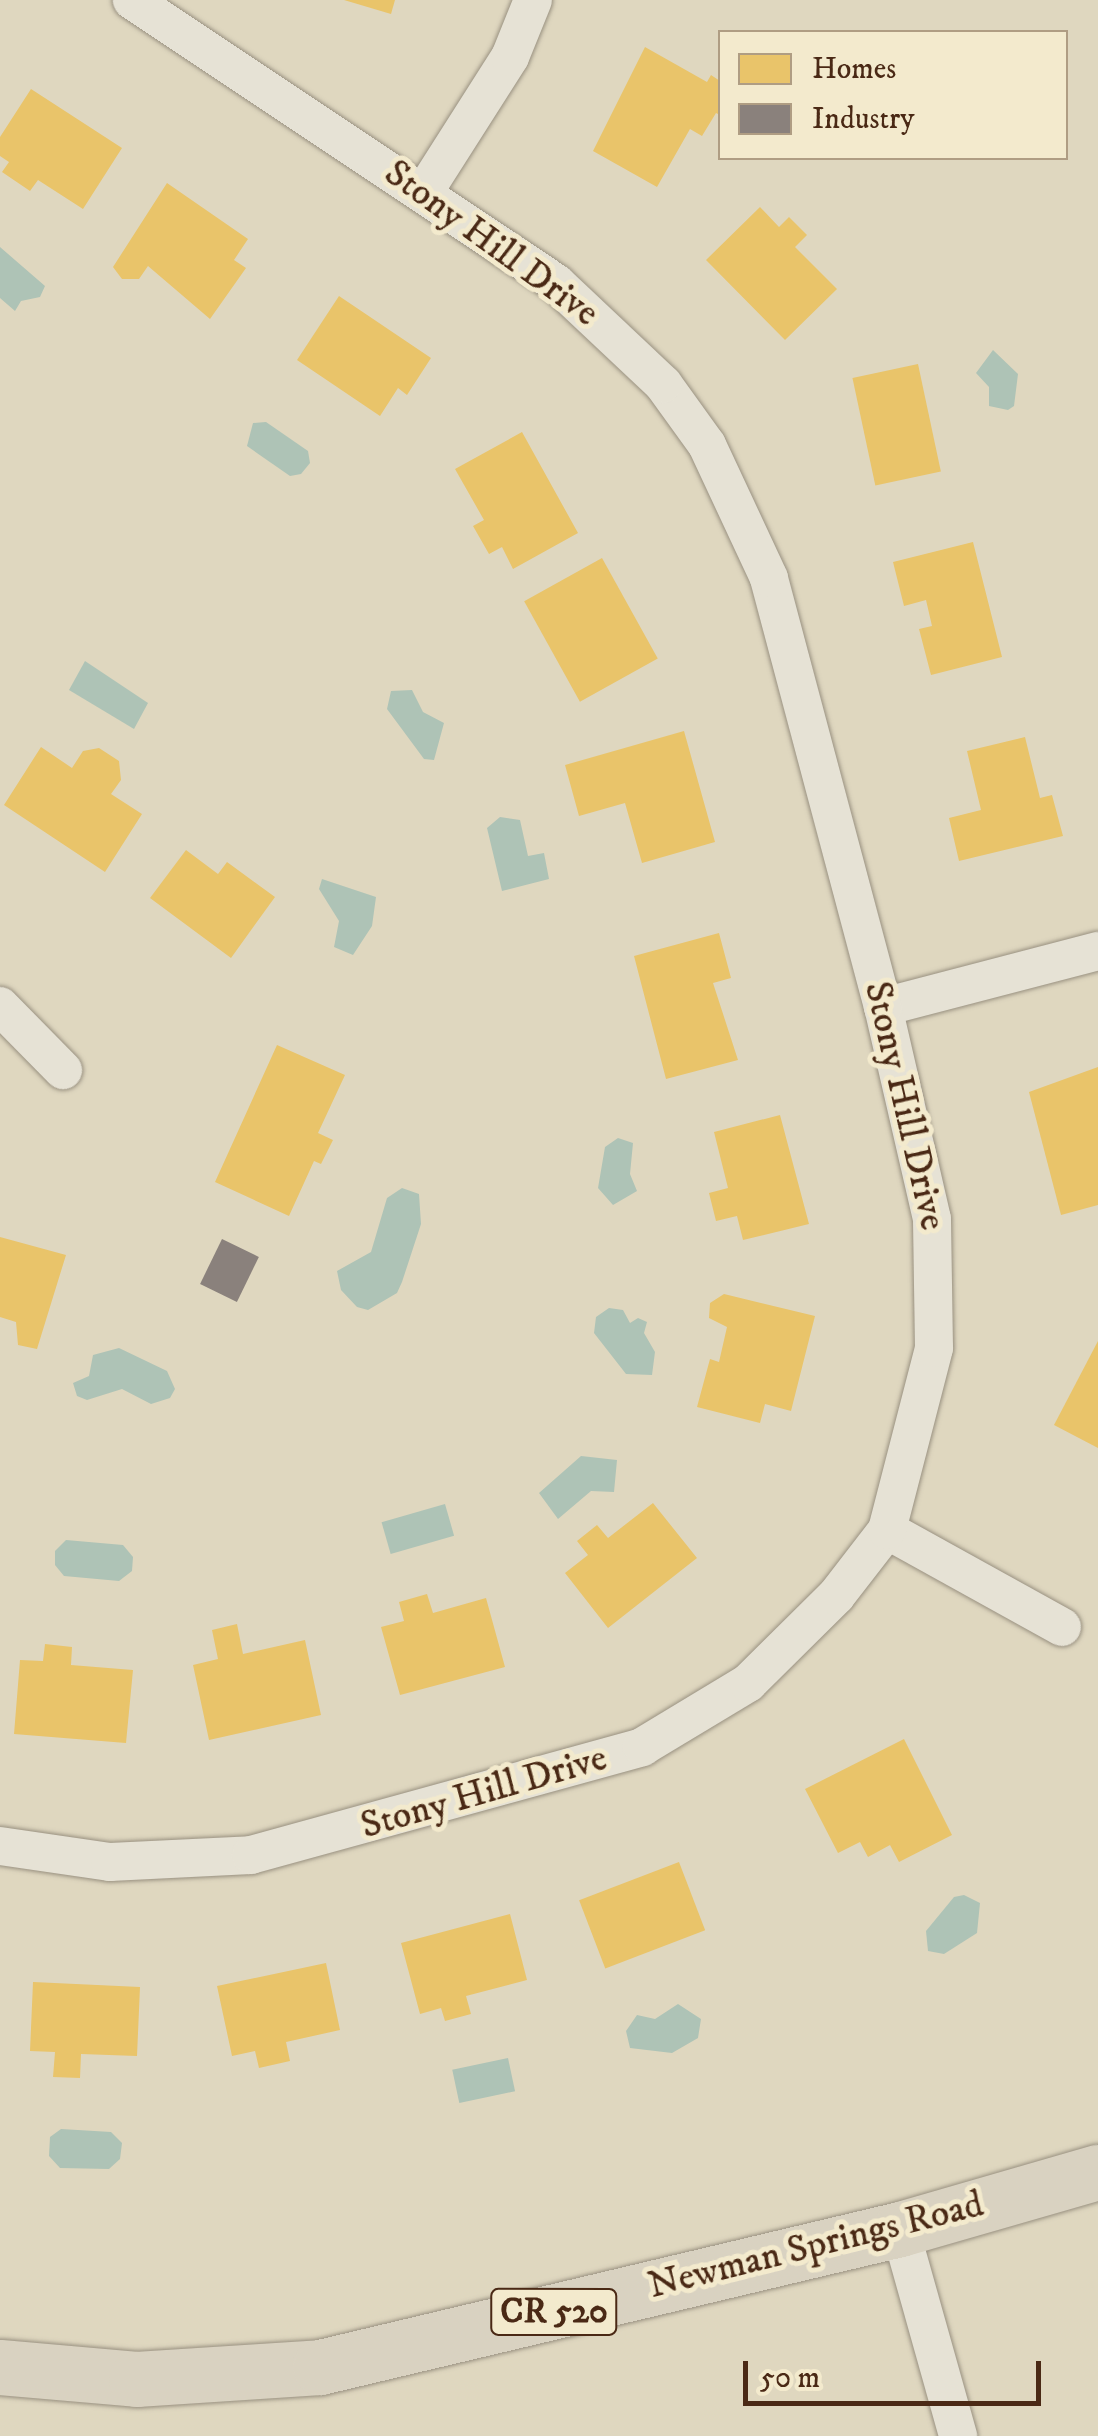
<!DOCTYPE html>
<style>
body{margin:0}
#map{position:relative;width:1098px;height:2436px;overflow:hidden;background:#dfd7bf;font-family:"IM FELL DW Pica",serif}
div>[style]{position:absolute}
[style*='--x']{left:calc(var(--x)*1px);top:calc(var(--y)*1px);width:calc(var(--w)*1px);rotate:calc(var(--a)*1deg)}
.water>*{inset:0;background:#aec3b6;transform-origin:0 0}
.homes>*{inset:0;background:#e9c46a;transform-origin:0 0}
.industry>*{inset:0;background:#8a817c;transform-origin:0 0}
.roads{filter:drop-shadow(0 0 2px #999181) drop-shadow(0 0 2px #999181)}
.street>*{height:38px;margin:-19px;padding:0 19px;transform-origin:19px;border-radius:19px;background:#e6e2d5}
.primary>*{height:55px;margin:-27.5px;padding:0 27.5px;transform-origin:27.5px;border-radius:27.5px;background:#d9d2c1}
span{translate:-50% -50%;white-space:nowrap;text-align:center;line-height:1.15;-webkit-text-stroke:10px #f3eacd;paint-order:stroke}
.shield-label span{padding:2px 8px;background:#f3eacd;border:2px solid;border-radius:8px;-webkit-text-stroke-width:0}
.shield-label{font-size:35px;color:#4a2915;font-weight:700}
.street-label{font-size:38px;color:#4a2915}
.legend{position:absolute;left:718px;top:30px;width:350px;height:130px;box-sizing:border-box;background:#f3eacd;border:2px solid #af9d83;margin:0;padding:12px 18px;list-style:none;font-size:30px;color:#4a2915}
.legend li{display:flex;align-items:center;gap:20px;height:50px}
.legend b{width:50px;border:2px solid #af9d83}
.scale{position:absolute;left:743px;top:2361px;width:298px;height:45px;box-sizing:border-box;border:5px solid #4a2915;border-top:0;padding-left:12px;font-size:30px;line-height:35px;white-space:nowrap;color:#4a2915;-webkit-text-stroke:8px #f3eacd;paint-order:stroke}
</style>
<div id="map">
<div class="water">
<div style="clip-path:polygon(0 247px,45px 286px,40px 297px,21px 301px,15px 311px,0 298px)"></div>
<div style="clip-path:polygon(993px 350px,1018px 374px,1014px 406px,1008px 410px,989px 406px,989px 387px,976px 373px)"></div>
<div style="clip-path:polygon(266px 422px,308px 451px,310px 463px,301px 474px,290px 476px,247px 446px,253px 423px)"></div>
<div style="clip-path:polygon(85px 661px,148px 703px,134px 729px,69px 690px)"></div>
<div style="clip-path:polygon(412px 690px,423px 712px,444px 723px,434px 760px,424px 759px,387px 709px,391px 691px)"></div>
<div style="clip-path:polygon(500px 817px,520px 820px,528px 856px,544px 853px,549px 879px,502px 891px,487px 828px)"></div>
<div style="clip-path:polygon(322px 879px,376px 897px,372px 926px,353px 955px,334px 947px,339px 921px,319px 889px)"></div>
<div style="clip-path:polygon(618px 1138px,633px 1143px,630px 1174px,637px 1191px,613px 1205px,598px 1188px,605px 1147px)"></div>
<div style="clip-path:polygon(402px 1188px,419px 1194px,421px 1224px,402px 1282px,397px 1293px,368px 1310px,357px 1307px,341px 1290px,337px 1271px,371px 1252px,387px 1198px)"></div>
<div style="clip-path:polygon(609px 1308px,623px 1310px,630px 1323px,638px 1318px,647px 1322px,644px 1333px,655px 1352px,652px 1375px,626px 1374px,594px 1333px,596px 1317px)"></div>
<div style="clip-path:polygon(119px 1348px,167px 1371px,175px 1389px,170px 1398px,151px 1404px,122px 1389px,87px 1400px,77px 1396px,73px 1383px,89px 1376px,93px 1355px)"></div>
<div style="clip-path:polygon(581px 1456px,617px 1460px,614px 1492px,591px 1491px,558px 1519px,539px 1493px)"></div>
<div style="left:445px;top:1504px;width:33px;height:66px;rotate:74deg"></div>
<div style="clip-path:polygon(66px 1540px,123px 1545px,133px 1557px,132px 1571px,119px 1581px,64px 1576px,55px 1565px,55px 1551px)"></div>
<div style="clip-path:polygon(964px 1895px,980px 1903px,977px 1933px,944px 1954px,928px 1951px,926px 1931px,954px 1897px)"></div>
<div style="clip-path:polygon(678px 2004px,701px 2019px,698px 2038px,672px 2053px,630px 2048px,626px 2031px,637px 2015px,655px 2019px)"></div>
<div style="left:508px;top:2058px;width:34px;height:57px;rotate:78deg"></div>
<div style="clip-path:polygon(61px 2129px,111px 2132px,122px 2143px,120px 2159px,109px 2169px,60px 2168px,49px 2156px,50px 2137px)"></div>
</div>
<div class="homes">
<div style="clip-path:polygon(344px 0,395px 0,391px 14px)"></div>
<div style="clip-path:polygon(645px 47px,707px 82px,711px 75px,720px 81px,720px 115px,716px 113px,702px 136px,690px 129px,657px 187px,593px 151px)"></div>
<div style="clip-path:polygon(31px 89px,122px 148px,83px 209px,38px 180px,30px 191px,2px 172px,9px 162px,0 156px,0 137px)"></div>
<div style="clip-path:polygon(167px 183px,248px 239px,234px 260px,246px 268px,210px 319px,148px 266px,139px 279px,122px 279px,113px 267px)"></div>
<div style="clip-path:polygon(760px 207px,779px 227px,789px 217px,807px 235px,795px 247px,837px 289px,785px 340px,706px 260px)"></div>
<div style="clip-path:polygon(339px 296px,431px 358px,407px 395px,398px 388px,380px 416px,297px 360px)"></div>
<div style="left:918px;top:364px;width:110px;height:67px;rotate:78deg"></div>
<div style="clip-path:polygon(522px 432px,578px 533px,513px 569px,502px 547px,489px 554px,473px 526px,484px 520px,455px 469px)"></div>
<div style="clip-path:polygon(973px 542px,1002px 657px,931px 675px,919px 629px,932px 626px,926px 600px,904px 606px,893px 562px)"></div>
<div style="left:602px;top:558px;width:115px;height:89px;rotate:61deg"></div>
<div style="clip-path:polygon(684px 731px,715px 842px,642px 863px,625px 803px,579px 816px,565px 765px)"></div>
<div style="clip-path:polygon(1025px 737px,1040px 798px,1052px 795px,1063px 836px,959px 861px,949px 818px,981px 810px,967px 751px)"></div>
<div style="clip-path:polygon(41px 747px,72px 768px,83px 751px,99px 748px,119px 761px,121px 780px,111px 794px,142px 814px,105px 872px,4px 805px)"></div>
<div style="clip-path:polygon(186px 850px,218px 874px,227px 862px,275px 897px,231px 958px,150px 898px)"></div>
<div style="clip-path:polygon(719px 933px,731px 978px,713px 983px,738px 1060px,666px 1079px,634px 956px)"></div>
<div style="clip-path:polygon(277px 1045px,345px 1075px,318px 1133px,333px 1140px,321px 1164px,314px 1161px,289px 1216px,215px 1182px)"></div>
<div style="clip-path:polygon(1098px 1067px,1098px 1205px,1061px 1215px,1029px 1092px)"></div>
<div style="clip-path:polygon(780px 1115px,809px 1224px,743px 1240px,737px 1216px,716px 1221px,709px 1193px,728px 1188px,714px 1132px)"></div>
<div style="clip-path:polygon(0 1237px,66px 1255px,37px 1349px,18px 1345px,16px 1322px,0 1317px)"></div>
<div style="clip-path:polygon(724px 1294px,815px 1316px,791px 1411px,765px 1404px,760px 1423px,697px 1407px,710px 1359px,719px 1362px,727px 1327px,709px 1318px,710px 1303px)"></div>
<div style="clip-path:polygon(1098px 1341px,1098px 1448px,1054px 1425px)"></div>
<div style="clip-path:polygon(653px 1503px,697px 1558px,608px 1628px,565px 1573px,588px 1555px,577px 1541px,597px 1525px,608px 1538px)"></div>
<div style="clip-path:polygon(427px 1594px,433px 1613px,486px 1598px,505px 1667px,400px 1695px,381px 1627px,404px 1621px,399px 1602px)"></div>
<div style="clip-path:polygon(237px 1624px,243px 1654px,305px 1640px,321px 1715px,209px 1740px,193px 1665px,218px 1659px,212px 1630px)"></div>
<div style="clip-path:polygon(45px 1644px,72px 1647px,71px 1665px,133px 1670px,126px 1743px,14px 1734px,20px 1660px,43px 1661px)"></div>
<div style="clip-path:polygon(904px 1739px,952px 1835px,899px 1862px,890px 1845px,868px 1857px,860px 1842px,838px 1853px,805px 1789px)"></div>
<div style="left:679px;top:1862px;width:73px;height:107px;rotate:69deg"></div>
<div style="clip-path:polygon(510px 1914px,527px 1980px,466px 1996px,471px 2014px,445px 2021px,441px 2008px,420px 2014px,401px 1943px)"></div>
<div style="clip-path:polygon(326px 1963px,340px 2030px,286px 2042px,290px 2061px,259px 2068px,255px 2051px,232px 2056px,217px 1986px)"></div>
<div style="clip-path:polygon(33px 1982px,140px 1987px,137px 2056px,81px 2054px,80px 2078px,53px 2077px,55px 2052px,30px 2051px)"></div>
</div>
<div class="industry">
<div style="left:222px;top:1239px;width:41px;height:50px;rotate:26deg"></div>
</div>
<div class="roads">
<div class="street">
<div style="--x:424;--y:192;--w:160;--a:-57.5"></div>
<div style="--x:510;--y:57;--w:61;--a:-68"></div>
<div style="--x:0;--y:1006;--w:90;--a:45.5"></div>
<div style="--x:883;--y:1007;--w:222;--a:-14.6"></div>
<div style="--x:887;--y:1530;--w:200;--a:29"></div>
<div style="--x:0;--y:1846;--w:111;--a:8.3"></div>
<div style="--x:110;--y:1862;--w:141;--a:-2.8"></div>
<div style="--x:251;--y:1855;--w:406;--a:-15.4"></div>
<div style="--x:642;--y:1747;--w:124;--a:-31.1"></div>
<div style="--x:748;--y:1683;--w:124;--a:-44.7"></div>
<div style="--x:836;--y:1596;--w:83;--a:-52.3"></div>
<div style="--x:887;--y:1530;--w:188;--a:-75.5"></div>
<div style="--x:934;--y:1348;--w:129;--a:-90.9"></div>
<div style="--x:932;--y:1219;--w:218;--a:-103"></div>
<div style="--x:883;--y:1007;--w:444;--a:-104.9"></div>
<div style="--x:769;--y:578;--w:147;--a:-115"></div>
<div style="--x:707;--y:445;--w:75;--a:-125.8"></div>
<div style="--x:663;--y:384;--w:147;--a:-136.7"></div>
<div style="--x:556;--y:283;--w:510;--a:-146.28"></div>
<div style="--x:900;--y:2229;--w:215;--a:74.3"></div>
</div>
<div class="primary">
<div style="--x:0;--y:2367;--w:137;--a:5"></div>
<div style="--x:136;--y:2379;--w:184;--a:-3.7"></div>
<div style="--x:320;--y:2367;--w:596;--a:-13.38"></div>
<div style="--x:900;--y:2229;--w:206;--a:-16.1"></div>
</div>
</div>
<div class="shield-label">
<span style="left:554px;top:2312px">CR 520</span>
</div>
<div class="street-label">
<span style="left:491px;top:244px;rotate:36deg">Stony Hill Drive</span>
<span style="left:904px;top:1106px;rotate:77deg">Stony Hill Drive</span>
<span style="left:484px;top:1793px;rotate:-16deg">Stony Hill Drive</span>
<span style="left:816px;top:2246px;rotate:-14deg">Newman Springs Road</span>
</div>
<ul class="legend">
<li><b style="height:28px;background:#e9c46a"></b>Homes</li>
<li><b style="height:28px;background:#8a817c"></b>Industry</li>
</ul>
<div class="scale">50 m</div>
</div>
